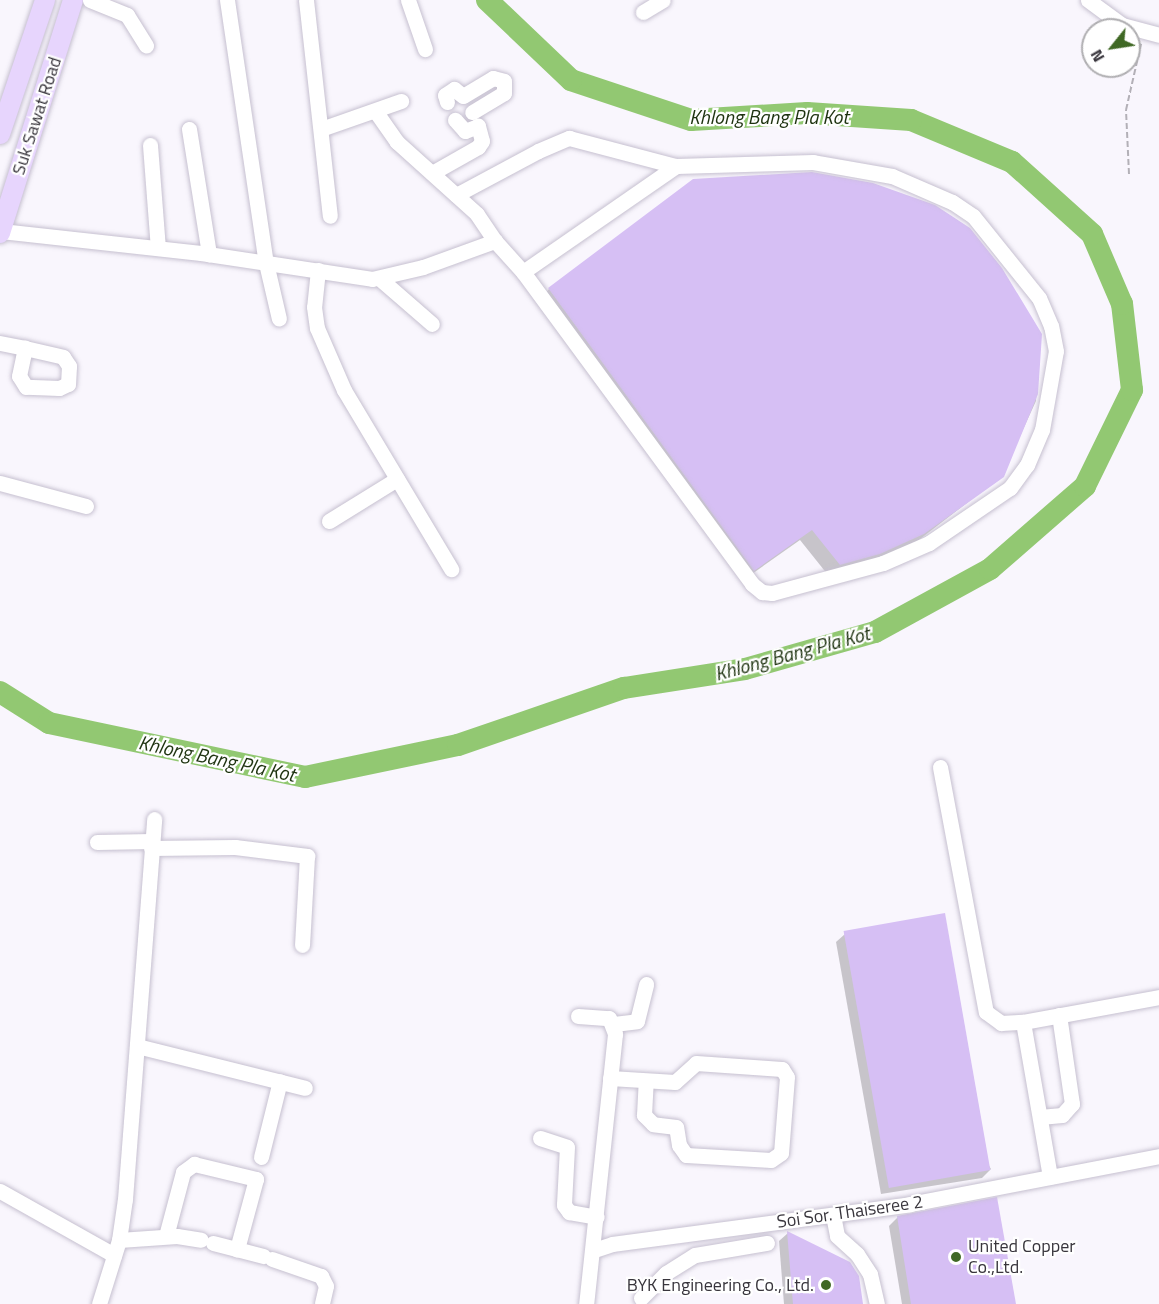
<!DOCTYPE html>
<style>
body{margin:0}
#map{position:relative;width:1159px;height:1304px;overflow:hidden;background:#f9f6fd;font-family:"Titillium Web",sans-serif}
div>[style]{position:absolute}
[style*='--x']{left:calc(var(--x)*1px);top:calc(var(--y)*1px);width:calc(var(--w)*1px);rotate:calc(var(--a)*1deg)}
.shadow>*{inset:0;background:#0003}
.river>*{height:22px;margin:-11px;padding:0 11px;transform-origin:11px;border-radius:11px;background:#92c872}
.building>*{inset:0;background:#d6bff4;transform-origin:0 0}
.path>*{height:2px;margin-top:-1px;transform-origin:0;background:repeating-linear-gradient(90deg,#b3b0b7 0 6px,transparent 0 9px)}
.roads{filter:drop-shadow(0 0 2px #c6c0d0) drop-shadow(0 0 2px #c6c0d0)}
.minor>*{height:15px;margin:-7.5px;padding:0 7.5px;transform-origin:7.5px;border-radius:7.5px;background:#fff}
.major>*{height:20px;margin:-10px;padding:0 10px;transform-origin:10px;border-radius:10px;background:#e7d5fd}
.dots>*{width:16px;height:16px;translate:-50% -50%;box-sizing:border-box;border:3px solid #fff;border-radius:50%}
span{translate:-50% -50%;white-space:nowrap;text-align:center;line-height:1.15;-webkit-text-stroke:4.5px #fff;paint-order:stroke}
.street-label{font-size:18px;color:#38353c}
.poi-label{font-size:18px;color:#38353c}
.left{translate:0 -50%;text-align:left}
.right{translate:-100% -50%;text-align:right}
.water-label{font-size:20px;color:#1e3310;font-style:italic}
.north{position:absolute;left:1081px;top:18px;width:60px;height:60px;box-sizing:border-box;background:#fff;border:2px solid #afaeb1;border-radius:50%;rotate:240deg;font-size:16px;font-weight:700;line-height:24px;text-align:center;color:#38353c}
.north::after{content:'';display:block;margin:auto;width:21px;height:27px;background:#3f6824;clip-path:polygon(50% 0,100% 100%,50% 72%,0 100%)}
</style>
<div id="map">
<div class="shadow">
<div style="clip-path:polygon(549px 289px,1041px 334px,1036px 401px,1002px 476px,911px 546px,828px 575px,800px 540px,742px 581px,538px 301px)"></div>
<div style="clip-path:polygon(845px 934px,991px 1169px,982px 1178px,881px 1194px,836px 942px)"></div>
<div style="clip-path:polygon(898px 1217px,1014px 1304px,902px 1304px,889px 1226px)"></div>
<div style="clip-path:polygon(788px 1233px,862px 1304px,784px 1304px,779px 1241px)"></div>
</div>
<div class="river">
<div style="--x:0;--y:692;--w:58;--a:32.3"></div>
<div style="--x:49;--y:723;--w:262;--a:11.9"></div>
<div style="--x:305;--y:777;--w:156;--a:-11.8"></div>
<div style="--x:458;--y:745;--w:176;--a:-19"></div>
<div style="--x:624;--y:688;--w:122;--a:-8.9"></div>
<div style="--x:745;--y:669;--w:135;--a:-15.9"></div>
<div style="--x:875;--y:632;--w:131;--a:-28.7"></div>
<div style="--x:990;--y:569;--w:126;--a:-41.1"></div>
<div style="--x:1085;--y:486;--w:107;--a:-63.9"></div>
<div style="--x:1132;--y:390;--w:87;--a:-96.6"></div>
<div style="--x:1122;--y:304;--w:76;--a:-113.2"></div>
<div style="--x:1092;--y:234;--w:108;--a:-138"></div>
<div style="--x:1012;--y:162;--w:109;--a:-157.4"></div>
<div style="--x:911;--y:120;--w:104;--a:-176.1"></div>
<div style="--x:807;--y:113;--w:116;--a:176.5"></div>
<div style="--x:691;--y:120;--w:126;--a:-161.6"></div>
<div style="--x:571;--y:80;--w:116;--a:-136.4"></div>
</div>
<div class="building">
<div style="clip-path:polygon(812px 172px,873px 183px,935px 205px,970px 228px,1002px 268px,1042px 334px,1038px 394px,1004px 477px,924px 534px,880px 554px,840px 565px,812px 530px,754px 571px,548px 288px,693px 179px)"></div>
<div style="left:945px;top:913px;width:261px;height:103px;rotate:80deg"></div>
<div style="clip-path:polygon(997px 1197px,1016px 1304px,911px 1304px,897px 1216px)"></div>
<div style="clip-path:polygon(787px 1231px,850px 1262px,859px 1276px,863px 1304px,793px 1304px)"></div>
</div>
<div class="path">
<div style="--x:1129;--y:174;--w:64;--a:-92.7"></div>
<div style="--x:1126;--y:110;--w:68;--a:-77.2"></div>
</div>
<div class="roads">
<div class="minor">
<div style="--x:90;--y:0;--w:40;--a:22"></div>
<div style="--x:127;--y:15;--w:36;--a:58"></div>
<div style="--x:227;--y:0;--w:266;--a:81.6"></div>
<div style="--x:266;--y:263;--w:57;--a:76.9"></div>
<div style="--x:306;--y:0;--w:217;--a:83.7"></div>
<div style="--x:408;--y:0;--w:52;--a:70.9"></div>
<div style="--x:1088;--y:0;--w:42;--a:36.3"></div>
<div style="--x:1122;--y:25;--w:38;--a:15"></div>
<div style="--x:643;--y:12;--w:23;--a:-31"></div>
<div style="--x:447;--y:102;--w:7;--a:-106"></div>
<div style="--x:445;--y:95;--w:11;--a:-34"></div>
<div style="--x:454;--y:89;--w:11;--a:38"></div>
<div style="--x:463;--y:96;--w:35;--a:-31"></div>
<div style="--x:493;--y:78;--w:11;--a:15"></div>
<div style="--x:504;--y:81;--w:12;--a:90"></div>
<div style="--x:504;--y:93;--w:37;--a:149"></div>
<div style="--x:189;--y:129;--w:127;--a:80.9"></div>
<div style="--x:321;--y:129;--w:85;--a:-19.3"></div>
<div style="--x:150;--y:145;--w:103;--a:85.6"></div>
<div style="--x:432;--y:173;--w:53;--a:-29.5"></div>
<div style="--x:478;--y:147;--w:7;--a:-56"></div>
<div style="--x:482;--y:141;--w:16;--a:-105"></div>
<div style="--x:478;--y:126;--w:14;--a:159"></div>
<div style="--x:465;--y:131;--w:15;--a:-132"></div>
<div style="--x:456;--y:195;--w:93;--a:-28.2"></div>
<div style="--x:538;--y:151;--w:34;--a:-23"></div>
<div style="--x:569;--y:138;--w:111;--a:14.7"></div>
<div style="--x:1;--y:231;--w:201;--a:6.3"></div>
<div style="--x:201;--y:253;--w:173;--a:8.6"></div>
<div style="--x:372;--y:279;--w:52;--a:-13.2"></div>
<div style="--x:423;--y:267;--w:77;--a:-19.9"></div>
<div style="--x:495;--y:241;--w:32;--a:-124"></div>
<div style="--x:477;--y:214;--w:108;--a:-138"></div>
<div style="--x:397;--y:142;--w:37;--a:-125"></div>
<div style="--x:495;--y:241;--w:42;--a:47.9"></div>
<div style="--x:523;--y:272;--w:387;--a:53.7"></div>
<div style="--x:752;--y:584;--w:13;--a:39"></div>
<div style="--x:762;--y:592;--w:10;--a:6"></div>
<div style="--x:772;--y:593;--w:115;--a:-15.1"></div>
<div style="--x:883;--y:563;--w:50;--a:-23.5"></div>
<div style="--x:929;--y:543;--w:98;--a:-34.2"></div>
<div style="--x:1010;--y:488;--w:29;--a:-54"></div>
<div style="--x:1027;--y:465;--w:38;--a:-67"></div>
<div style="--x:1042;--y:430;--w:80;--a:-80"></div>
<div style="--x:1056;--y:351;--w:25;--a:-101"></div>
<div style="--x:1051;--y:326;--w:30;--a:-113"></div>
<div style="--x:1039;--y:298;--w:105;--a:-128.8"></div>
<div style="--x:973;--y:216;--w:25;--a:-146"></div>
<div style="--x:952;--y:202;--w:65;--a:-156.6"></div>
<div style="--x:892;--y:176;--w:80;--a:-170"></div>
<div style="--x:813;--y:162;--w:137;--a:178.3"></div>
<div style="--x:676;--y:166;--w:186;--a:145.3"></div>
<div style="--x:318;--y:270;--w:37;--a:96"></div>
<div style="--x:314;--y:307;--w:21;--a:82"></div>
<div style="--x:317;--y:328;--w:68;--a:66.5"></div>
<div style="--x:344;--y:390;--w:209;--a:59.1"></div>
<div style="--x:379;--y:278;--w:70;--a:41"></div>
<div style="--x:0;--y:343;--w:25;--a:11"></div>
<div style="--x:25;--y:348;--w:39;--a:13"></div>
<div style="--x:63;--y:357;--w:11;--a:56"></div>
<div style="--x:69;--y:366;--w:18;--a:93"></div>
<div style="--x:68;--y:384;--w:10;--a:156"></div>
<div style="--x:59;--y:388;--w:33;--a:-178"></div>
<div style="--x:26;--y:387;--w:13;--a:-122"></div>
<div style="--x:19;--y:376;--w:29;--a:-78"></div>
<div style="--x:0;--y:483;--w:89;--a:15"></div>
<div style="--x:329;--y:521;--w:80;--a:-31.7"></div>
<div style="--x:940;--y:767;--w:249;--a:79.4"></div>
<div style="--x:986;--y:1012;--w:19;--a:36"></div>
<div style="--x:1001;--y:1023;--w:22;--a:-3"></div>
<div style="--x:1023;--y:1022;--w:157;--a:80.1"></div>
<div style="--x:97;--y:842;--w:55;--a:-1"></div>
<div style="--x:151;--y:848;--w:84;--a:-0.7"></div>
<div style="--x:235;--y:847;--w:73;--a:7.1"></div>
<div style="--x:307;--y:856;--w:89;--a:93.2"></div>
<div style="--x:578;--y:1016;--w:31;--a:4"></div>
<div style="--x:609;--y:1018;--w:17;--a:69"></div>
<div style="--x:615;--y:1034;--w:272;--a:96.1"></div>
<div style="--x:1023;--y:1022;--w:138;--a:-10.4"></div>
<div style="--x:614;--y:1024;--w:23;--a:-7"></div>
<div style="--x:637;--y:1021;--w:38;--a:-76"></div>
<div style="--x:137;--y:1046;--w:173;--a:14"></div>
<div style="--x:610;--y:1078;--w:65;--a:3.5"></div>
<div style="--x:675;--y:1082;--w:28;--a:-42"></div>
<div style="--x:696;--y:1063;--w:86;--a:4"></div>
<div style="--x:782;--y:1069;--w:9;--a:58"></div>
<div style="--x:787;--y:1077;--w:76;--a:94.5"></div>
<div style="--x:781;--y:1153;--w:12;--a:145"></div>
<div style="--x:771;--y:1160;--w:85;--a:-176.6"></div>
<div style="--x:686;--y:1155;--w:12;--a:-125"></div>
<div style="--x:679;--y:1145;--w:18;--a:-99"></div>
<div style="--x:676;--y:1127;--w:23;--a:-173"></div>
<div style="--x:653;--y:1124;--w:13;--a:-135"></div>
<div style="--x:644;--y:1115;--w:34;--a:-87"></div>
<div style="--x:1040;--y:1117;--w:22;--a:-5"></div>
<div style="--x:1062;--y:1115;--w:15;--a:-48"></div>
<div style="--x:1072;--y:1104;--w:90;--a:-98.3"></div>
<div style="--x:540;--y:1138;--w:28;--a:18"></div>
<div style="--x:567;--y:1147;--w:58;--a:93"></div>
<div style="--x:564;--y:1205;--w:9;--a:54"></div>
<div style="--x:569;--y:1212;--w:28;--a:10"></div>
<div style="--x:261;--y:1157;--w:78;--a:-76"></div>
<div style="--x:0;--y:1191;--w:131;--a:29.3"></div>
<div style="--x:833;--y:1215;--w:21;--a:79"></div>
<div style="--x:837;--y:1236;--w:27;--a:42"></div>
<div style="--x:857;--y:1254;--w:24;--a:57"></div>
<div style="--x:870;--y:1274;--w:31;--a:77"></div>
<div style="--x:166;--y:1236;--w:66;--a:-75.1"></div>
<div style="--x:183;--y:1172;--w:14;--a:-36"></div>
<div style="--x:194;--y:1164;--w:64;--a:13.6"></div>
<div style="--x:256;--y:1179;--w:73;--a:105.2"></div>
<div style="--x:119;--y:1240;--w:58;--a:-3.9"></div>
<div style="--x:177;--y:1236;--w:24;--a:9"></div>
<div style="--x:213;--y:1243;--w:52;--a:14.6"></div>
<div style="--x:594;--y:1250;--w:19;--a:-18"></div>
<div style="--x:612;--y:1244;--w:301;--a:-7.6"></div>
<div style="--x:910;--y:1204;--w:254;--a:-10.9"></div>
<div style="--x:272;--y:1259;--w:52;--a:19.1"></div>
<div style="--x:321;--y:1276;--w:11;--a:63"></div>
<div style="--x:326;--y:1286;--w:18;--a:103"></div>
<div style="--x:641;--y:1298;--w:35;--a:-45"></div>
<div style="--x:666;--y:1273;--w:34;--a:-32"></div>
<div style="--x:695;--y:1255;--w:73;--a:-9.5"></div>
<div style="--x:99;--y:1304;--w:67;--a:-72.6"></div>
<div style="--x:119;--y:1240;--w:41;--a:-81.7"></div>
<div style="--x:125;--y:1199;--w:381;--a:-85.6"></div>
</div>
<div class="major">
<div style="--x:0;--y:134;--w:141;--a:-71.4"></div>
<div style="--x:0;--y:233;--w:244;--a:-72.6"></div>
</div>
</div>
<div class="dots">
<div style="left:956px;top:1257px;background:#3f6824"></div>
<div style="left:826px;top:1285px;background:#3f6824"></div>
</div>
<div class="street-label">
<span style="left:37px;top:116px;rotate:-72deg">Suk Sawat Road</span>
<span style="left:850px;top:1212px;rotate:-8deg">Soi Sor. Thaiseree 2</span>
</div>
<div class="poi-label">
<span class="left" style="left:968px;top:1257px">United Copper<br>Co.,Ltd.</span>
<span class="right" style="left:814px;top:1285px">BYK Engineering Co., Ltd.</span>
</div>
<div class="water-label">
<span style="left:769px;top:116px">Khlong Bang Pla Kot</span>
<span style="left:792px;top:653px;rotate:-15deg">Khlong Bang Pla Kot</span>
<span style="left:217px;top:758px;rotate:12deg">Khlong Bang Pla Kot</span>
</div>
<div class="north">N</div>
</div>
